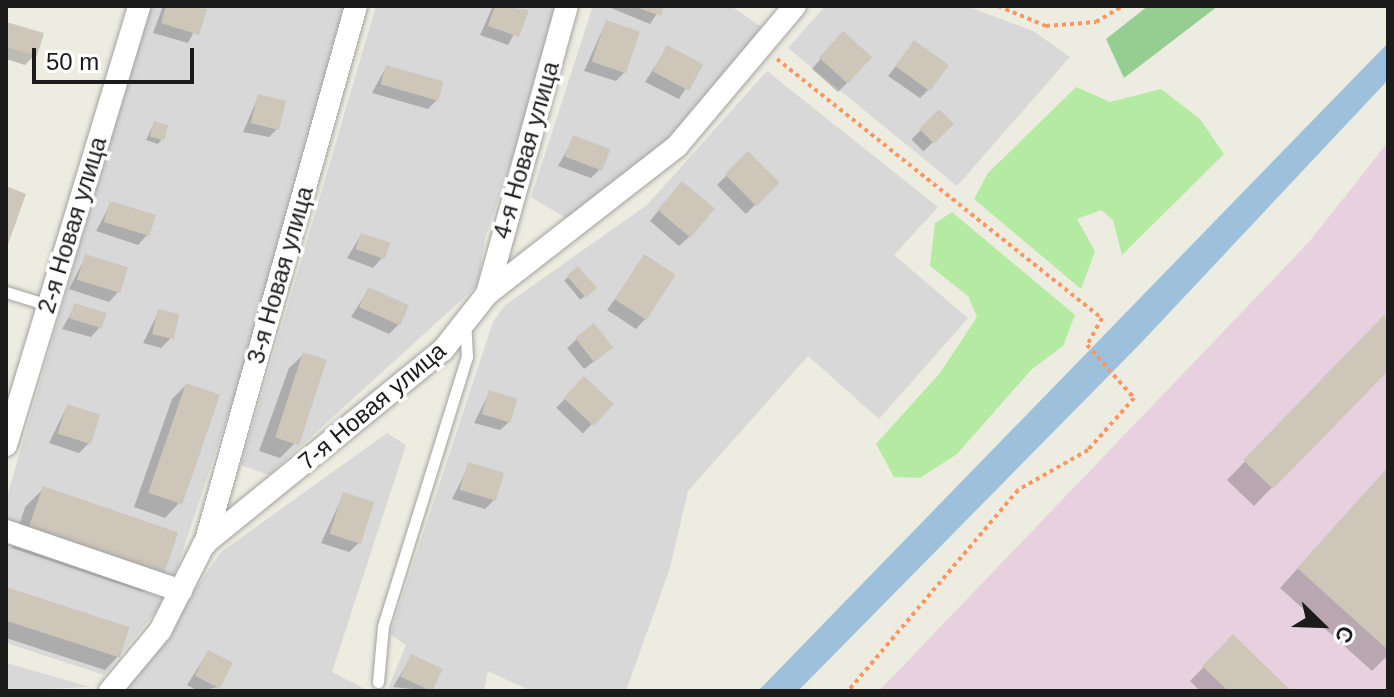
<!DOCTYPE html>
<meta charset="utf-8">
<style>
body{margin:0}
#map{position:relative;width:1394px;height:697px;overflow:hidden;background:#edece0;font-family:Arial,sans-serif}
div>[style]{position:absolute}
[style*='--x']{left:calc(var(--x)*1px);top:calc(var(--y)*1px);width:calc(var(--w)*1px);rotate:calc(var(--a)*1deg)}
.residential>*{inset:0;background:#d9d8d8}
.industrial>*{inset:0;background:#e7d1de}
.grass>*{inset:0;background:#b5eaa2}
.forest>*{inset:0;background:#96ce92}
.water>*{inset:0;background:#9dc0dd}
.shadow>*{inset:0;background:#0003;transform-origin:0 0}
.building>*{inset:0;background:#cdc6b9;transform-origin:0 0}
.path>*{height:4px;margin-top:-2px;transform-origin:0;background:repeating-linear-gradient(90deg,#ff955f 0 4px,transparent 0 8px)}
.roads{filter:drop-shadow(0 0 2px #a2a2a2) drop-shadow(0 0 2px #a2a2a2)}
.lane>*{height:11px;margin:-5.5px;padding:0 5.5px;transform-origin:5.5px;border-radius:5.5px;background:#fff}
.street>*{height:22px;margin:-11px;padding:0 11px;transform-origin:11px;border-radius:11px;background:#fff}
span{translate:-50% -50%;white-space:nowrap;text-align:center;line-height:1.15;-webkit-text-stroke:7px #fff;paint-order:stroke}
.street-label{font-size:24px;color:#1b1b1b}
.frame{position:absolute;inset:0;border:8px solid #1b1b1b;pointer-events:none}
.north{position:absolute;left:1282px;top:585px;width:80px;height:80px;-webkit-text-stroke:6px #fff;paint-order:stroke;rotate:113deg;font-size:22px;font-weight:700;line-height:32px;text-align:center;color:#1b1b1b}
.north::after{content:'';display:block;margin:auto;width:28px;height:36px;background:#1b1b1b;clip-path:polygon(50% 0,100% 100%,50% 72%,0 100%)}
.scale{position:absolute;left:32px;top:48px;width:162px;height:36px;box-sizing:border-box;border:4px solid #1b1b1b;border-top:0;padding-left:10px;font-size:24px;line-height:28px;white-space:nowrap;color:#1b1b1b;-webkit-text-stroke:6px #fff;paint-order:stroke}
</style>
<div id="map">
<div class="residential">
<div style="clip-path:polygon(149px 6px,350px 6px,241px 376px,167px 598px,104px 675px,6px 643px,6px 500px)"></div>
<div style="clip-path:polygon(376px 6px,563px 6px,485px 239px,478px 285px,269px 475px,241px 465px)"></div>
<div style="clip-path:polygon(593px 6px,731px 6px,766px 30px,675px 133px,569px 220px,531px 197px)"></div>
<div style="clip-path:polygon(825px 6px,966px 6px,1033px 31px,1070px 57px,957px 186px,788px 48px)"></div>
<div style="clip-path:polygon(767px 71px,938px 207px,894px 255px,968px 318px,879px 419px,808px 356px,688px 491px,670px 568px,626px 691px,531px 691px,488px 671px,484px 691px,387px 691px,406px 645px,390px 634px,493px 322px,505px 305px,647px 205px)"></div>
<div style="clip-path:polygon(387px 433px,406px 445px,332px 672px,369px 691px,125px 691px,221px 552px)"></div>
<div style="clip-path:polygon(6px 663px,90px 687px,6px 691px)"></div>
</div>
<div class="industrial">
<div style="clip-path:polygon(1388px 142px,1388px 691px,879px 691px,1309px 242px)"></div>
</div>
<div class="grass">
<div style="clip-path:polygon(1076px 87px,1110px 102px,1161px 89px,1200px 119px,1224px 154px,1122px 255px,1113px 220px,1101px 210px,1077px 219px,1095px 251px,1081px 289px,974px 199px,988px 173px)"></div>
<div style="clip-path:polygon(952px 212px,1075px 315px,1063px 346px,1032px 369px,957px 454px,920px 478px,894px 477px,876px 444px,940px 373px,977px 317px,968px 296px,930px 266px,935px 223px)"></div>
</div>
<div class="forest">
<div style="clip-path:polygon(1148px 6px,1218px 6px,1124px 78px,1106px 39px)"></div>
</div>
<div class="water">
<div style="clip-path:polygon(1388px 43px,1388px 80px,1140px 344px,798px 691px,758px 691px)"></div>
</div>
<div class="shadow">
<div style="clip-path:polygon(163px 6px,205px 10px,188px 43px,153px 33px)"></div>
<div style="clip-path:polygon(493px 6px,527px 11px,508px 45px,480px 35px)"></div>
<div style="clip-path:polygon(606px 6px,662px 6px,650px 24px)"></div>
<div style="clip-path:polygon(606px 22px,625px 72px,616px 81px,584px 71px)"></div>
<div style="clip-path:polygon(6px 24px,35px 55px,25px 65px,6px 59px)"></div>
<div style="clip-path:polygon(834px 43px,847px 83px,838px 92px,812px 69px)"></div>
<div style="clip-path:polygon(914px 43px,929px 89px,920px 98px,888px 76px)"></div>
<div style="clip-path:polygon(667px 48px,701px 65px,679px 99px,645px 82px)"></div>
<div style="clip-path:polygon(386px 67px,437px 100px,428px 109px,372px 93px)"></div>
<div style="clip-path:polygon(258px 97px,278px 128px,269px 137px,243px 132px)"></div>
<div style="left:939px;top:112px;width:17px;height:39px;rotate:45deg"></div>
<div style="clip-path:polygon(154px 123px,162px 139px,158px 144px,146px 140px)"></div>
<div style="clip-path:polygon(574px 138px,600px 169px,591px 178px,558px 166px)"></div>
<div style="left:748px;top:154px;width:41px;height:44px;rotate:45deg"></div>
<div style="clip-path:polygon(673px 193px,689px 237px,679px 246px,650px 221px)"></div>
<div style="clip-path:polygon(111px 203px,147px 235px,138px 245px,96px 231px)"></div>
<div style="clip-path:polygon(361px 235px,382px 258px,373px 268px,347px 258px)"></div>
<div style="clip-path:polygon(86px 256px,118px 292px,109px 302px,69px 289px)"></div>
<div style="clip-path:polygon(645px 257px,645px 319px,636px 329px,607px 310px)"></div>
<div style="left:578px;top:269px;width:25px;height:18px;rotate:50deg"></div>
<div style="clip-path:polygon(368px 290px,399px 324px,389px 334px,351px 317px)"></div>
<div style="clip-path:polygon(75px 306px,100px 327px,91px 337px,62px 329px)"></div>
<div style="clip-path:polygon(159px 311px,170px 339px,161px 348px,143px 343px)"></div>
<div style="clip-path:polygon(1385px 317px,1388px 368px,1254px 506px,1227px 480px)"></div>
<div style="clip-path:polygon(577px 339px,601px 356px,584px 369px,567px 348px)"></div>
<div style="clip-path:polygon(304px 354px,294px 444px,280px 458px,259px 451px,289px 368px)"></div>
<div style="left:584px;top:379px;width:37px;height:40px;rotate:44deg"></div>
<div style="clip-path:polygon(186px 385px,179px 503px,165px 518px,134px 507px,172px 399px)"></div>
<div style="clip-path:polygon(489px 393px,510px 421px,500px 430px,474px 423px)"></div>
<div style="clip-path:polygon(67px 406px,89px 443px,79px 453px,49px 443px)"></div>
<div style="clip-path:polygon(469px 465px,494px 500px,485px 509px,452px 499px)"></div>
<div style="clip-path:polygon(1388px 468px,1388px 655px,1372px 671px,1280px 588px)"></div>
<div style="clip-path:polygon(44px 488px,161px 574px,143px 592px,12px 548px,25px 507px)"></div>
<div style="clip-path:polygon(343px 495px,359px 543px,349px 552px,321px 543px)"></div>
<div style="clip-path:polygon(6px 589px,128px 628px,119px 655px,105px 670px,6px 638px)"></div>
<div style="clip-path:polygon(1233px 637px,1289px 691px,1200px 691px,1190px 681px)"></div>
<div style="clip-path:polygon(208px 652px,219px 687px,198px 691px,187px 685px)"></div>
<div style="clip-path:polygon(411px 657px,441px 670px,431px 691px,393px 687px)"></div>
</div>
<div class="building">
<div style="clip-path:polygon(166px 6px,207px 9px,199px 35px,161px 23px)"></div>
<div style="clip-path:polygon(495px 6px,529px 10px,519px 37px,488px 26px)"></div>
<div style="clip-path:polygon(633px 6px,664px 6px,661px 16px)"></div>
<div style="left:606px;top:20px;width:36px;height:44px;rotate:19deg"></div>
<div style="clip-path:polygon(6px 22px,44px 33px,37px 56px,6px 47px)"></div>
<div style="left:843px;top:31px;width:39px;height:36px;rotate:42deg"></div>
<div style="left:914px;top:40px;width:43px;height:32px;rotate:36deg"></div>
<div style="left:667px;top:45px;width:41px;height:30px;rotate:28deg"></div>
<div style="left:386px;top:65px;width:60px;height:20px;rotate:16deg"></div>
<div style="left:258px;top:94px;width:29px;height:30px;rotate:14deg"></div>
<div style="left:939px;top:109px;width:21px;height:28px;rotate:45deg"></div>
<div style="left:154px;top:121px;width:15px;height:16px;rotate:16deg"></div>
<div style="left:573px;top:135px;width:40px;height:23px;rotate:21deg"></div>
<div style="left:748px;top:151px;width:45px;height:33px;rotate:45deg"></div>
<div style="left:682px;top:181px;width:43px;height:38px;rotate:40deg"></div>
<div style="clip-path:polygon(6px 186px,26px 194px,6px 250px)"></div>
<div style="left:110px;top:201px;width:48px;height:22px;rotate:17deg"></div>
<div style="left:361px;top:233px;width:31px;height:17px;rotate:19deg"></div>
<div style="left:85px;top:254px;width:45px;height:27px;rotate:17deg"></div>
<div style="left:644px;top:254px;width:38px;height:54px;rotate:33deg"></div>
<div style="left:578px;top:266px;width:29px;height:15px;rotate:49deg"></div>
<div style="left:368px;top:287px;width:45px;height:22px;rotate:24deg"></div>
<div style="left:74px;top:303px;width:34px;height:16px;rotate:17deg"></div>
<div style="left:158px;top:309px;width:22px;height:26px;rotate:13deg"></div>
<div style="clip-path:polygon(1385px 314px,1388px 371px,1273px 489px,1243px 460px)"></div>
<div style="left:594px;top:323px;width:31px;height:24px;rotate:52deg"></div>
<div style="left:303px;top:352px;width:25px;height:90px;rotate:18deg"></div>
<div style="left:584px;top:376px;width:41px;height:30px;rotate:43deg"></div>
<div style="left:186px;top:383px;width:36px;height:116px;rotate:19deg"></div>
<div style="left:489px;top:390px;width:30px;height:25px;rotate:17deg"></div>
<div style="left:67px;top:404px;width:35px;height:31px;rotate:18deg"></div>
<div style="left:468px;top:462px;width:38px;height:29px;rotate:17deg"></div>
<div style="clip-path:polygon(1388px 467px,1388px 650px,1297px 568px)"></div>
<div style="left:43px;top:486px;width:143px;height:45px;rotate:19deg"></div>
<div style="left:343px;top:492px;width:33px;height:44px;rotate:18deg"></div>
<div style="left:6px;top:587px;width:130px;height:32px;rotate:18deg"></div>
<div style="clip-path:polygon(1233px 634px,1291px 691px,1228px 691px,1202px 666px)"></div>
<div style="left:208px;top:650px;width:28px;height:29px;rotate:27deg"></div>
<div style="left:411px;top:654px;width:35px;height:25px;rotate:25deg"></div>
</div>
<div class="path">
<div style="--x:998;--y:6;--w:52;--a:22.6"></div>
<div style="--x:1046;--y:26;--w:50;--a:-4.6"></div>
<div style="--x:1096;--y:22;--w:31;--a:-31"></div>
<div style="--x:777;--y:59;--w:416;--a:38.6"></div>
<div style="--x:1102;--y:318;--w:31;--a:119"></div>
<div style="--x:1087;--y:345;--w:71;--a:48.4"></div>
<div style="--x:1134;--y:398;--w:69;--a:131.5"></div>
<div style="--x:1088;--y:450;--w:81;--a:150.3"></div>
<div style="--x:1018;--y:490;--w:263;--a:130.2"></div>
</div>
<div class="roads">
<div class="lane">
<div style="--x:6;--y:292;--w:44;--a:17.2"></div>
<div style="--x:378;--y:682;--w:56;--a:-84.9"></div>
<div style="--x:383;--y:626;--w:282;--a:-72.7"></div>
<div style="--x:467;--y:357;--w:34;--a:-93"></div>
</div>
<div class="street">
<div style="--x:487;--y:294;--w:299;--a:-74.5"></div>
<div style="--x:6;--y:445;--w:459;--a:-73.1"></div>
<div style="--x:6;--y:531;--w:185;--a:18.9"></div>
<div style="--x:205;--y:544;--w:559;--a:-74.32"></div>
<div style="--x:110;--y:691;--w:78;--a:-50.2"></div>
<div style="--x:160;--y:631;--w:97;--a:-63.2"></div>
<div style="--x:204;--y:544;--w:308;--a:-39.1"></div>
<div style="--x:443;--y:350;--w:71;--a:-51.8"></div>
<div style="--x:487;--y:294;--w:241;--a:-37.9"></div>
<div style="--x:677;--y:146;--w:183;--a:-49.9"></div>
</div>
</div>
<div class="street-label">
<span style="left:526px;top:150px;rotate:-74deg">4-я Новая улица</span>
<span style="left:72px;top:225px;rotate:-73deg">2-я Новая улица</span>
<span style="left:280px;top:275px;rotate:-74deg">3-я Новая улица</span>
<span style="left:372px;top:406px;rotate:-40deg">7-я Новая улица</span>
</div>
<div class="frame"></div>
<div class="north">С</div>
<div class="scale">50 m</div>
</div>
